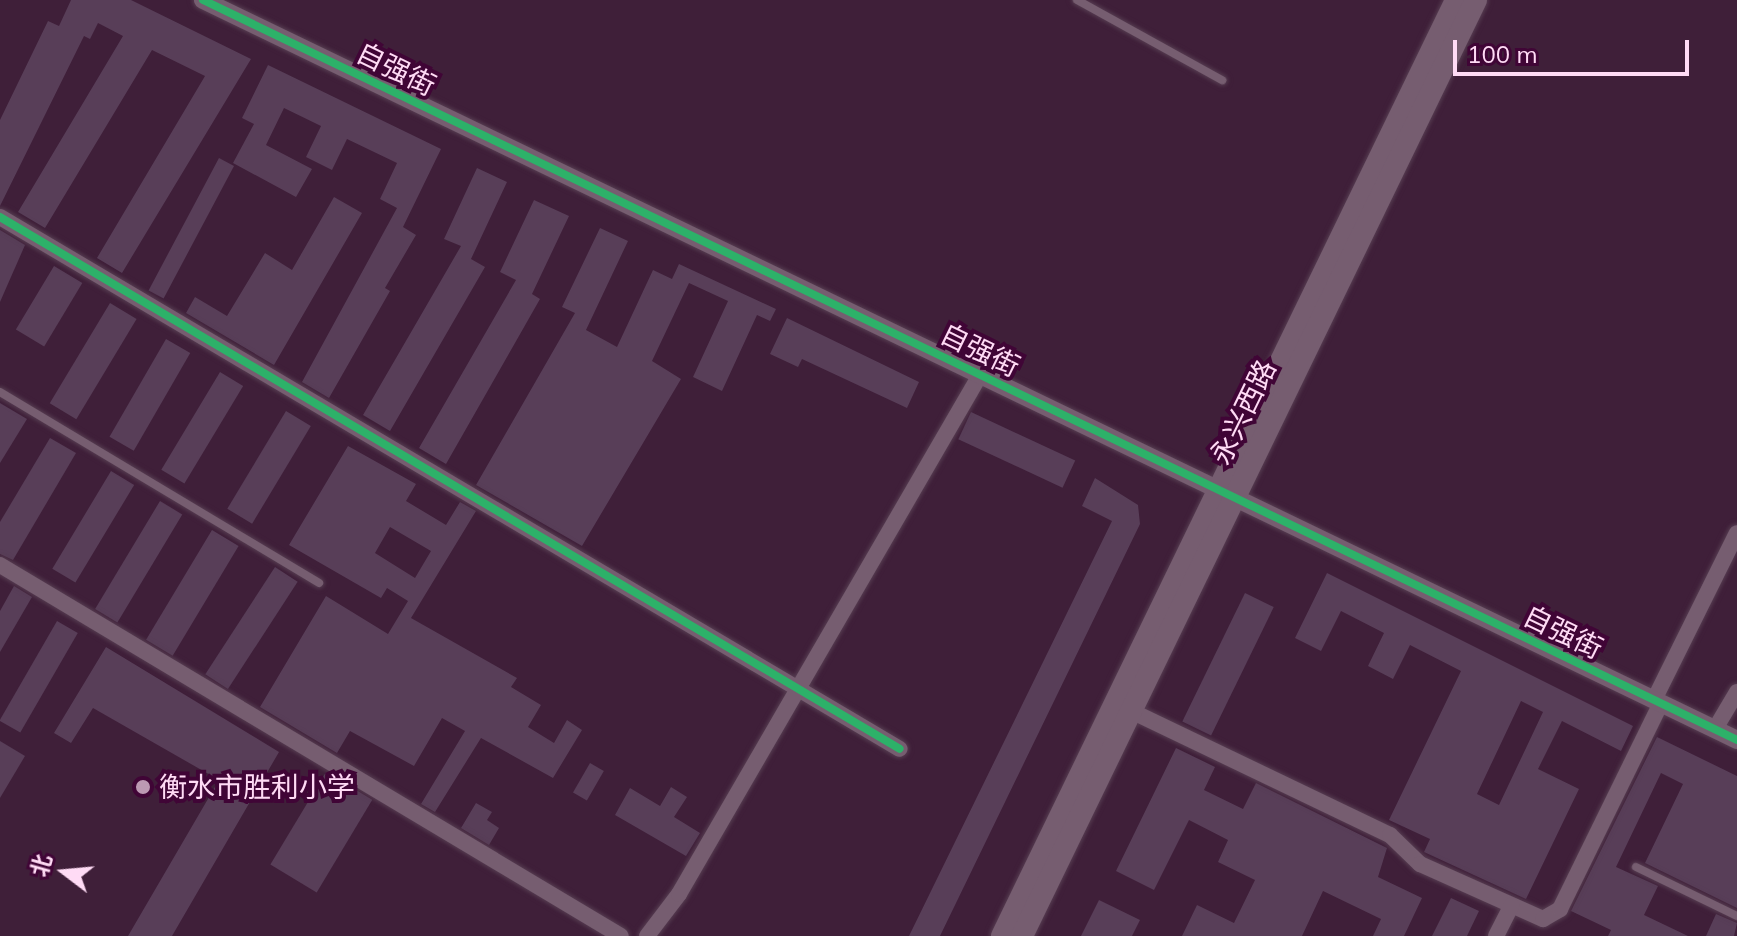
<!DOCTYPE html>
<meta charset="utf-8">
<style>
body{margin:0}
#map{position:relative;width:1737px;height:936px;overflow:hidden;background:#3f1f39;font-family:Mulish,"Noto Sans SC",sans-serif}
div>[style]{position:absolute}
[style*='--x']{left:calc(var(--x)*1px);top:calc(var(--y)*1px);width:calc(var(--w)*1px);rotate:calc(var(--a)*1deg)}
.building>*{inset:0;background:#583e58;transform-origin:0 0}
.roads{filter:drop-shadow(0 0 2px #563d51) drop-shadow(0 0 2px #563d51)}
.service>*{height:8px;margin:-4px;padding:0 4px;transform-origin:4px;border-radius:4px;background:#765d70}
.minor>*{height:16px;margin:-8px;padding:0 8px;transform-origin:8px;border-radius:8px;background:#765d70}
.tertiary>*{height:18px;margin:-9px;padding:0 9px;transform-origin:9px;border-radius:9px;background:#765d70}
.secondary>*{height:22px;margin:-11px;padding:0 11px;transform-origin:11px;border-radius:11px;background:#765d70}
.cycleway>*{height:8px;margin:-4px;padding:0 4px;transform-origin:4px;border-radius:4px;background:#2db169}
.dots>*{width:22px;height:22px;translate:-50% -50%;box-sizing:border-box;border:4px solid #400536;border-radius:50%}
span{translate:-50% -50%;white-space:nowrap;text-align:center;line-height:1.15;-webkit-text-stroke:8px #400536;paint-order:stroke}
.street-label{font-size:28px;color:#ffdbf5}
.poi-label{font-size:28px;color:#ffdbf5}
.left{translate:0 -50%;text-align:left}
.north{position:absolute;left:24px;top:832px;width:80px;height:80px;-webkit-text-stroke:6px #400536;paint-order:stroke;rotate:286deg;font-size:22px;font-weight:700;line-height:32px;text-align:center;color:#ffdbf5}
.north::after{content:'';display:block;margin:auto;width:28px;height:36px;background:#ffdbf5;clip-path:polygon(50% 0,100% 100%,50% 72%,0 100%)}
.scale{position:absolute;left:1453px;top:40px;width:236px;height:36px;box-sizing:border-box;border:4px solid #ffdbf5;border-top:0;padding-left:10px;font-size:24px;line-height:28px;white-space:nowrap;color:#ffdbf5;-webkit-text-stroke:6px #400536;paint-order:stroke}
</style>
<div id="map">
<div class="building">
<div style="clip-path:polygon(71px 0,131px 0,251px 59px,122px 273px,97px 258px,205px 76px,152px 50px,45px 228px,18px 212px,123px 36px,98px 23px,90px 39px,84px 36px,0 206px,0 120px,48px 21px,59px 26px)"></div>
<div style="clip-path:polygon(268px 65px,441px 149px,403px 227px,416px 235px,385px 288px,390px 291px,329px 398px,302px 382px,397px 208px,380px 199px,397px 163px,347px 139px,332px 170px,306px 157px,321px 126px,284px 108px,266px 145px,312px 169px,296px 197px,233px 163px,254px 124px,242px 118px)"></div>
<div style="left:219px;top:158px;width:17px;height:150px;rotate:28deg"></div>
<div style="clip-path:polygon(477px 168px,507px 182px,471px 259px,485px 267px,390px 431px,363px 415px,461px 246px,444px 239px)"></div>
<div style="clip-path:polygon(334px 197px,362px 213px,274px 365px,186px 313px,195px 297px,227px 316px,265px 253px,292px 270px)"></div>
<div style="clip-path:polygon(534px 200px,569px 216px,532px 294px,540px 299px,446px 464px,419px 448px,516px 280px,500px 272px)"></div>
<div style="clip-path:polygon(600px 228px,628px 241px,586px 330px,617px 347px,653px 270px,672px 279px,679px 264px,776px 309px,770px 321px,757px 315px,722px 391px,693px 377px,728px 301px,689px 283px,652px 361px,681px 379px,582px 546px,476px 485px,575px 313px,562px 307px)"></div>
<div style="clip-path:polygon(0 230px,25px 245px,0 302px)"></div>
<div style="left:54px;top:266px;width:33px;height:74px;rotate:31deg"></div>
<div style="left:110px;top:303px;width:31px;height:117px;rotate:31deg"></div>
<div style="clip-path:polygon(787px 318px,919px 382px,907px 408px,802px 359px,798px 367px,770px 354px)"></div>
<div style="left:166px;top:339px;width:28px;height:113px;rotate:30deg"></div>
<div style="left:220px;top:372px;width:27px;height:114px;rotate:31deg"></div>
<div style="clip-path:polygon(0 403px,27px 419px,0 463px)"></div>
<div style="left:286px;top:411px;width:29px;height:114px;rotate:31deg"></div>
<div style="left:971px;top:412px;width:115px;height:30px;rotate:25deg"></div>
<div style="clip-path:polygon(50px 438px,76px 453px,13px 560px,0 554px,0 522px)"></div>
<div style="clip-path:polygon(evenodd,348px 446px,416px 484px,406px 501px,446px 525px,460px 502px,476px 511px,411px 618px,517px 678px,511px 687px,541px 705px,528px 727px,554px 743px,567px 720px,582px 730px,553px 778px,481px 738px,435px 812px,421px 804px,465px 731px,442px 718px,414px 766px,350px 731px,337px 753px,260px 707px,326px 596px,388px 634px,408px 601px,387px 588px,381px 598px,289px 545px,348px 446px,390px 527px,431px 551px,415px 578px,375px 553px,390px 527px)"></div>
<div style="left:111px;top:471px;width:27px;height:114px;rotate:31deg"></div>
<div style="clip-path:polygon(1095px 478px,1138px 505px,1140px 524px,940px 936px,909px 936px,1112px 521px,1082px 506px)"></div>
<div style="left:160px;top:501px;width:26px;height:126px;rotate:31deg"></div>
<div style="left:212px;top:530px;width:31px;height:128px;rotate:31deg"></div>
<div style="left:275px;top:567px;width:27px;height:128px;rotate:33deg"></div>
<div style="clip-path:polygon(evenodd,1327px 573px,1633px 726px,1621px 751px,1562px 721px,1538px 769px,1579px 789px,1526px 899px,1424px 852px,1430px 839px,1389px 820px,1461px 671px,1410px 645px,1393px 679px,1368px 666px,1384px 633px,1341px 611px,1321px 651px,1295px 638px,1327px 573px,1521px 701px,1543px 712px,1499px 805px,1477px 794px,1521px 701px)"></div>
<div style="clip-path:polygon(14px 586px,32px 597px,0 652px,0 611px)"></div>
<div style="left:1245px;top:593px;width:32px;height:143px;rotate:26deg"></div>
<div style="left:57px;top:621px;width:24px;height:115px;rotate:30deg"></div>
<div style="clip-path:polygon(106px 647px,279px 752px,172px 936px,128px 936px,219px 780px,93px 708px,71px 743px,54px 733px)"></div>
<div style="clip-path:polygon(1657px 737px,1737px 776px,1737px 908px,1645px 863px,1683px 784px,1661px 773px,1616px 867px,1658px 886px,1644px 915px,1688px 936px,1608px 936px,1611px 930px,1571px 911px)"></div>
<div style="clip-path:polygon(0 741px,25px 756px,0 798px)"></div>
<div style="clip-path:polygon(1176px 748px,1215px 767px,1204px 790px,1243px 809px,1256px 783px,1387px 848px,1378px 877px,1422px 898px,1404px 936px,1373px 936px,1381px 919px,1323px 891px,1302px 936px,1182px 936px,1197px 905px,1234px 923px,1255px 880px,1218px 862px,1228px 840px,1189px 820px,1154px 890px,1116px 871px)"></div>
<div style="left:590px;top:763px;width:16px;height:34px;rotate:30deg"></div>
<div style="left:326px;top:772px;width:54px;height:108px;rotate:31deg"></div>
<div style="clip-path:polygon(671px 787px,687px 797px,674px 817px,700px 833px,686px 856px,615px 815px,630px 788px,660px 806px)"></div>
<div style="clip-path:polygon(476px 803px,492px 812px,487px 820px,499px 828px,489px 845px,461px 828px)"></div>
<div style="clip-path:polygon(1451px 898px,1479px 911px,1467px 936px,1432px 936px)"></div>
<div style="clip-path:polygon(1099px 900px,1140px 920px,1132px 936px,1081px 936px)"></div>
<div style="clip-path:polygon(1716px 914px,1737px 923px,1734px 936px,1706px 936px)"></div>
</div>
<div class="roads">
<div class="service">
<div style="--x:1077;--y:0;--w:166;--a:28.9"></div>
<div style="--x:0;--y:392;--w:372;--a:30.9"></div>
<div style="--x:1636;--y:867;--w:112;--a:25.9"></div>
</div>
<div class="minor">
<div style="--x:0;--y:217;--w:1045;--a:30.59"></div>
<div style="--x:0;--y:565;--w:723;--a:30.86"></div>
<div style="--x:1654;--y:700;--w:186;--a:-63.6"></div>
<div style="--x:1131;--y:711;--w:287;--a:25.6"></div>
<div style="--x:1390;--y:835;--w:42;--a:44"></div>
<div style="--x:1420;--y:864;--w:135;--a:24.1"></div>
<div style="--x:1543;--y:919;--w:20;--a:-30"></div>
<div style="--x:1560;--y:909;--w:229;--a:-63.9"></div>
<div style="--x:1715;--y:729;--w:43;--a:-59.3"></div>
<div style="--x:647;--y:936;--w:53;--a:-52.7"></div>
<div style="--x:679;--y:894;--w:600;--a:-59.89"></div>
<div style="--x:1496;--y:936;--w:34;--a:-63"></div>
</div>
<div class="tertiary">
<div style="--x:203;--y:0;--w:1703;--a:25.75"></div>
</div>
<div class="secondary">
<div style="--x:1002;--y:936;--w:1040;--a:-64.12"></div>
<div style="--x:1022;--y:936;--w:1040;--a:-64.12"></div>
</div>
</div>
<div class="cycleway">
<div style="--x:203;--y:0;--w:1703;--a:25.75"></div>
<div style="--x:0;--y:217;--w:1045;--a:30.59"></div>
</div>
<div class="dots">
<div style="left:143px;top:787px;background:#bc99b3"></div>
</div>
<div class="street-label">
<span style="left:396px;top:69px;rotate:26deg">自强街</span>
<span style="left:980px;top:350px;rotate:26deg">自强街</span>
<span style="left:1243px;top:412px;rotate:-64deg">永兴西路</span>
<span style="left:1563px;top:632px;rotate:26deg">自强街</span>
</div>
<div class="poi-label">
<span class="left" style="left:159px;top:787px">衡水市胜利小学</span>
</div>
<div class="north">北</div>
<div class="scale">100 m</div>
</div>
